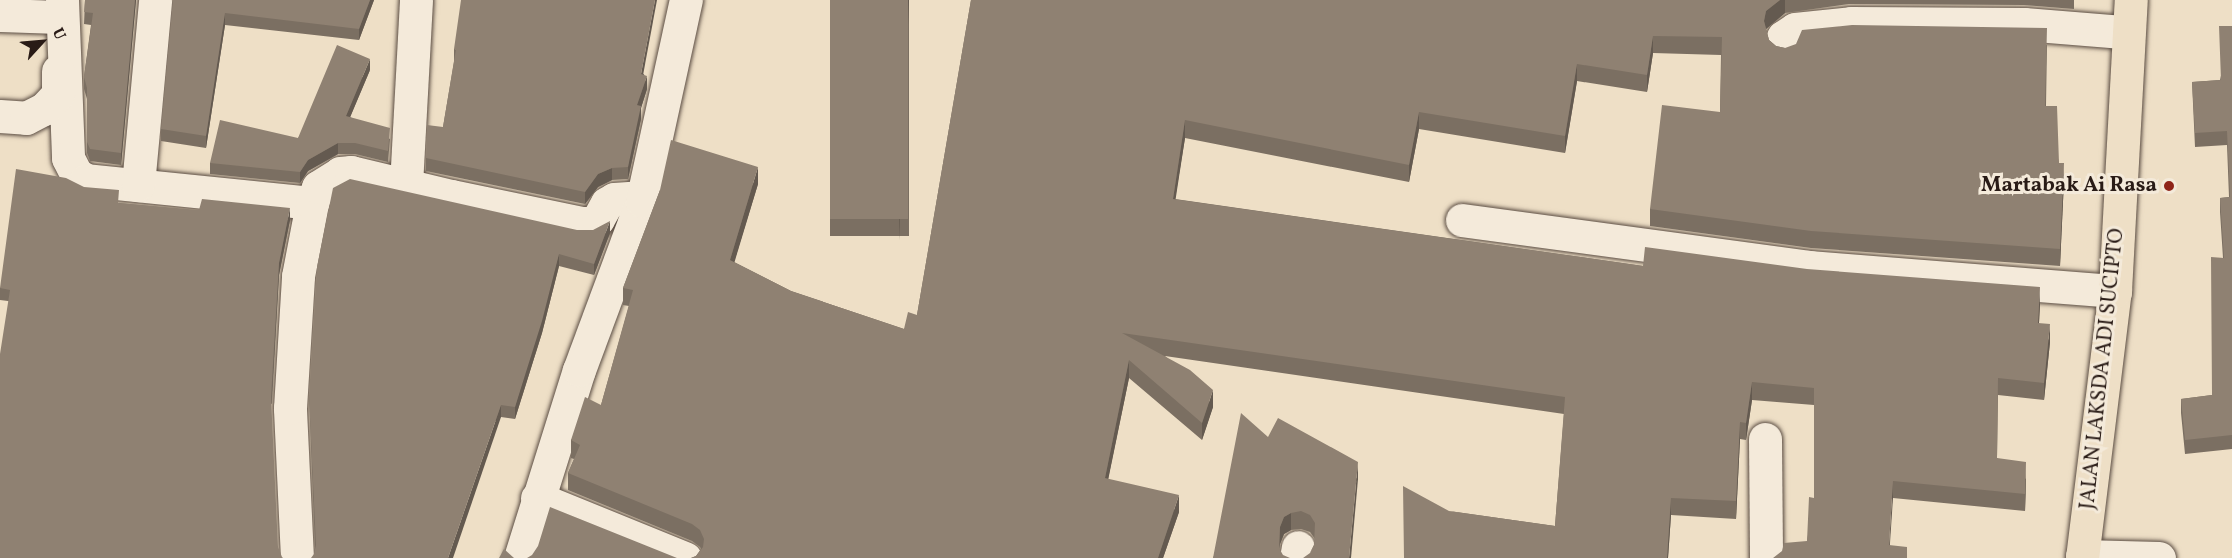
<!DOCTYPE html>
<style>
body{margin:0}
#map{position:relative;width:2232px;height:558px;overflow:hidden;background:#eedfc6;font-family:Vollkorn,serif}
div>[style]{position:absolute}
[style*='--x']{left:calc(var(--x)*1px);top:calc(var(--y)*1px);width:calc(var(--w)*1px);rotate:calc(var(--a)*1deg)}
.roads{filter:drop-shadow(0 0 2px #5a4c42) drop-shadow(0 0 2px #5a4c42)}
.minor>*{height:33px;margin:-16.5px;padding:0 16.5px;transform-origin:16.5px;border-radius:16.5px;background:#f4eada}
.major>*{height:33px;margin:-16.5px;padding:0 16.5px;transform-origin:16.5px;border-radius:16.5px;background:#eedfc6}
.wall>*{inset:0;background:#7b6f62;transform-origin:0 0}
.shaded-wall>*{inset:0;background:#645a50}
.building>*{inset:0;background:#8f8172;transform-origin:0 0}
.dots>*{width:16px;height:16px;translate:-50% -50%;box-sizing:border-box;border:3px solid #f4eada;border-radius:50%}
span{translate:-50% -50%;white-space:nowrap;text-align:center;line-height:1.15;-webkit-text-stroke:6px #f4eada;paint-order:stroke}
.poi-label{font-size:21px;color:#291b16;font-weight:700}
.right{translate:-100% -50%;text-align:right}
.street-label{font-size:21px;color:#291b16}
.north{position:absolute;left:12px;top:12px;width:60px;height:60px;-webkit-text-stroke:4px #f4eada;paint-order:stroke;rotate:64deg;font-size:16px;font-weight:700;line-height:24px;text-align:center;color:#291b16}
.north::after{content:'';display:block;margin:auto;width:21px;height:27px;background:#291b16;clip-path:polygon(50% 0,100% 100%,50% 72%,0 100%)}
</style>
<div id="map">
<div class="roads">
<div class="minor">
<div style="--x:62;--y:0;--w:158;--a:87.8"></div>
<div style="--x:68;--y:158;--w:18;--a:63"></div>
<div style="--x:76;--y:174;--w:12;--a:31"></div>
<div style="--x:86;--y:180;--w:227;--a:5.8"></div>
<div style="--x:0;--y:15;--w:59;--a:1.9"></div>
<div style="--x:1784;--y:46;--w:9;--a:-96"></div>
<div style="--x:1783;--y:37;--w:14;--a:-34"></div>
<div style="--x:1795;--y:29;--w:56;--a:-6.1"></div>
<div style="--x:1851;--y:23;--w:173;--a:0.3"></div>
<div style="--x:2024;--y:24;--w:99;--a:4.6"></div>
<div style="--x:0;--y:116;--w:26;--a:4"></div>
<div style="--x:26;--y:118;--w:20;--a:-27"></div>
<div style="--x:44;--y:109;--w:21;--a:-47"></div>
<div style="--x:58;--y:94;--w:23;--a:-90"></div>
<div style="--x:138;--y:185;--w:186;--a:-84.7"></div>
<div style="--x:406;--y:185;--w:185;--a:-86.9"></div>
<div style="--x:1462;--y:220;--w:350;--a:7.7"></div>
<div style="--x:1809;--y:267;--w:307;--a:4.5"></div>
<div style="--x:1765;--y:439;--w:119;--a:89.5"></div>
<div style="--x:537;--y:498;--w:160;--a:22.1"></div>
<div style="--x:2082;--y:556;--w:77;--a:1.5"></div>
<div style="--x:297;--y:558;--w:150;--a:-92.7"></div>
<div style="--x:290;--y:408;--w:132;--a:-86.5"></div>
<div style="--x:298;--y:276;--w:74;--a:-79.1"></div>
<div style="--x:312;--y:203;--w:17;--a:-69"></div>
<div style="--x:318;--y:187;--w:26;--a:-32"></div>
<div style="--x:340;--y:173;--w:11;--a:-5"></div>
<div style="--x:351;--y:172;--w:103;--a:13.5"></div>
<div style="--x:451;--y:196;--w:133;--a:11.7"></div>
<div style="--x:581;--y:223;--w:11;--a:0"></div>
<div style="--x:592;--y:223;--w:7;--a:-34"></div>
<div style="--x:598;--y:219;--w:18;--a:-61"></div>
<div style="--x:607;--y:203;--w:8;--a:-30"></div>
<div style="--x:614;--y:199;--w:29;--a:-4"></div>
<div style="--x:520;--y:558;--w:197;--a:-72.6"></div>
<div style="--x:579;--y:370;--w:180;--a:-69.6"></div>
<div style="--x:642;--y:201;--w:206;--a:-77.7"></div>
<div style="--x:1296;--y:558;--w:11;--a:-80"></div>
</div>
<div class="major">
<div style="--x:2082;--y:558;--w:269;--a:-83"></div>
<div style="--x:2115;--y:291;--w:291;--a:-86.9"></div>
</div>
</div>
<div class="wall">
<div style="clip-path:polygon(85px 0,136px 0,121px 165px,90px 161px,87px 153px,87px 99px,84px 89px,84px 77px,91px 25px,84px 24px)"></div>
<div style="clip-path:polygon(173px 0,374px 0,359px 40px,225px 25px,206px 148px,161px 141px,161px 129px)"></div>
<div style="left:830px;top:0;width:79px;height:236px"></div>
<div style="clip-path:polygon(971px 0,2074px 0,2074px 9px,2024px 5px,1849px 4px,1785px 13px,1766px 29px,1769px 40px,1776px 46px,1785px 48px,2047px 45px,2046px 106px,2059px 163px,2064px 180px,2060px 266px,1811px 248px,1650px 226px,1650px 209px,1720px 112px,1721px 55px,1653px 53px,1647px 92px,1577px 81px,1565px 153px,1419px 129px,1409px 182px,1185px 138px,1175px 199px,1643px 266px,2040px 304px,2039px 323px,2050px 342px,2044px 400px,1998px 395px,1997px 458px,2026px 479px,2025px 511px,1893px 498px,1807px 541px,1814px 498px,1814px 405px,1752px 400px,1746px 440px,1740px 439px,1736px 519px,1671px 515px,1668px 558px,1449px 511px,1555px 526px,1564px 414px,1165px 356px,1213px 407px,1202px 440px,1129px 378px,1108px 479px,1179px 512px,1163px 558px,691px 558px,696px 556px,701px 549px,700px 547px,692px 541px,568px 490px,568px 473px,574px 459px,571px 458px,571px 440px,601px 405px,629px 306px,623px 305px,623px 288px,660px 190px,758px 184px,734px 262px,791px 291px,904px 329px,917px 315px)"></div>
<div style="clip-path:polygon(2232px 26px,2232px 449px,2185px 454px,2181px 413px,2181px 399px,2212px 395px,2223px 258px,2220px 212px,2220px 198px,2229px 197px,2227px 145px,2195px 147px,2192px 82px,2220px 80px)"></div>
<div style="clip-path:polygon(454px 49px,644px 74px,647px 89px,641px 108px,641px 119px,628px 179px,612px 180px,598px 187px,585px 204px,426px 171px,426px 158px,443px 127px,454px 62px)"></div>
<div style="clip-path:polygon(370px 70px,350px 117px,390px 139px,388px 162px,355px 154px,338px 154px,308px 171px,300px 183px,210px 174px,210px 163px,298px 138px)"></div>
<div style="clip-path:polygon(119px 203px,290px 220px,279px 275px,272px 404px,8px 301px,0 300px,0 288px)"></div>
<div style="clip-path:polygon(577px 230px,610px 233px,594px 275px,559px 266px,542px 333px,515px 419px,501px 417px,314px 554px,315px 548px,309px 396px)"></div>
<div style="clip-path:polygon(1268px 437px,1358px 479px,1310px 553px,1314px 545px,1315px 539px,1310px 532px,1301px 529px,1291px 530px,1284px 534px,1280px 544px,1279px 549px,1213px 558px)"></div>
</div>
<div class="shaded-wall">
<div style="clip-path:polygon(135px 0,136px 0,121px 165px,121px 153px)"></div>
<div style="clip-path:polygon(370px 0,374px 0,359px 40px,359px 29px)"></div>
<div style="clip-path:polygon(655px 0,657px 0,641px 86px,641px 74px)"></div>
<div style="clip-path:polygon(908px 0,909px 0,899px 240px,899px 223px)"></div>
<div style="clip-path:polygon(1780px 0,1785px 0,1785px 13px,1766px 29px,1764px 21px,1766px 11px)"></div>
<div style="clip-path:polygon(225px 13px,225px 25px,206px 148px,206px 136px)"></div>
<div style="clip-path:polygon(1653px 36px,1653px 53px,1647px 92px,1647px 75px)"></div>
<div style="clip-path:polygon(370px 59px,370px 70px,346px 127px,346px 116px)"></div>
<div style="clip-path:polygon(1577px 64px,1577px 81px,1565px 153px,1565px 136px)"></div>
<div style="clip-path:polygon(647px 76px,647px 89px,641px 108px,641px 119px,628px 179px,628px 167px,637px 105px)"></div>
<div style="clip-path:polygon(1419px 112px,1419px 129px,1409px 182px,1409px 165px)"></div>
<div style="clip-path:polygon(1185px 120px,1185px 138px,1173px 216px,1173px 199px)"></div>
<div style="clip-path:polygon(338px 143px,338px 154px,308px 171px,300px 183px,300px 172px,308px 160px)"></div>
<div style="clip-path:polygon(2064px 163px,2064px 180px,2060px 266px,2060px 249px)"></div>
<div style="clip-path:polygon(758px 167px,758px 184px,730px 277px,730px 260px)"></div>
<div style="clip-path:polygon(612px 168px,612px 180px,598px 187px,585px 204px,585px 192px,598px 174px)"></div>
<div style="clip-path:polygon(290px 208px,290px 220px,279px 275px,271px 409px,279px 263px)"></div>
<div style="clip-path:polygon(610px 221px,610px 233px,594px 275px,594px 264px)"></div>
<div style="clip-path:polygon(559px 254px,559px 266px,542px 333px,515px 419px,515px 407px)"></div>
<div style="clip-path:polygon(2040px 287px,2040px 304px,2038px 340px,2038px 323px)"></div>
<div style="clip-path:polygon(2050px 324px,2050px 342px,2044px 400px,2044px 383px)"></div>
<div style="clip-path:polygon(1129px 360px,1129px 378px,1105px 495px,1105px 478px)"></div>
<div style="clip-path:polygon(1752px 382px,1752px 400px,1746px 440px,1746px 423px)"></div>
<div style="clip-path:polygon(1213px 390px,1213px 407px,1202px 440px,1202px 423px)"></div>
<div style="clip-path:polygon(501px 405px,501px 417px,453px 558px,448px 558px)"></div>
<div style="clip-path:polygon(1740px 422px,1740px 439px,1736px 519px,1736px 501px)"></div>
<div style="clip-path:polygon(1358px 462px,1358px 479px,1351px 558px,1349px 558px)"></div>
<div style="clip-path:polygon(2026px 462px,2026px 479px,2025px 511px,2025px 494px)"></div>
<div style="clip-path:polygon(1893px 481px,1893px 498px,1889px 558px,1889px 545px)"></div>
<div style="clip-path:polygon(1179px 495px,1179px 512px,1163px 558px,1158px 558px)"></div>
<div style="clip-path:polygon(1671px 498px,1671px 515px,1668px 558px,1667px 558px)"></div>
<div style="clip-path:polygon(1291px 513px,1291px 530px,1284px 534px,1280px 544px,1279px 558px,1280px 527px,1284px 517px)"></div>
</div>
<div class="building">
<div style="clip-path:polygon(85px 0,135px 0,121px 153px,90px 149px,87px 142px,87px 88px,84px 77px,93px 13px,84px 12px)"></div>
<div style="clip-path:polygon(173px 0,370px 0,359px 29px,225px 13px,206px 136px,161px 129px)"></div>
<div style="clip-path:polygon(461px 0,655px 0,641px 74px,647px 76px,637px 105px,641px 106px,628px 167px,612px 168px,598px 174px,585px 192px,426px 158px,427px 125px,443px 127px,456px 49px,454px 49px)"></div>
<div style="left:830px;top:0;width:78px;height:219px"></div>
<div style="clip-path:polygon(971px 0,1780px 0,1766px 11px,1764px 21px,1769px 40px,1776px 46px,1785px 48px,1796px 44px,1802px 30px,1852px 25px,2047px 28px,2045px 106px,2057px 106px,2059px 163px,2064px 163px,2060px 249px,1811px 231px,1650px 209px,1662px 105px,1720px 112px,1722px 37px,1653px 36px,1647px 75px,1577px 64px,1565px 136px,1419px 112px,1409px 165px,1185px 120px,1173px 199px,1643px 266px,1645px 247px,1807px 269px,2040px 287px,2038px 323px,2050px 324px,2044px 383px,1998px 378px,1997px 458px,2026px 462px,2025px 494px,1893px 481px,1889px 545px,1907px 547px,1907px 558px,1773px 558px,1782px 551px,1784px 543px,1807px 541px,1809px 497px,1814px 498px,1814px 388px,1752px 382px,1746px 423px,1740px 422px,1736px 501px,1671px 498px,1667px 558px,1404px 558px,1403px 486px,1449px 511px,1555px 526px,1565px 397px,1122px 333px,1190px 370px,1213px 390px,1202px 423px,1129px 360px,1105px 478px,1179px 495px,1158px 558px,691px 558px,696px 556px,703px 547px,704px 539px,700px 530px,692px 524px,568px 473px,580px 445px,571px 440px,585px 397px,601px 405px,633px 290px,623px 288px,660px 190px,671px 140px,758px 167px,730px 260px,791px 291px,904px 329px,908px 312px,917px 315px)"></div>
<div style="clip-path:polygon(2219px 26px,2232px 26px,2232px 435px,2185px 440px,2181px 399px,2212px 395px,2211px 257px,2224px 258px,2220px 198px,2230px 197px,2227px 131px,2195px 133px,2192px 82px,2221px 80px)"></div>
<div style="clip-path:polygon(337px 45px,370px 59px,346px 116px,390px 128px,388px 151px,355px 143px,338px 143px,308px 160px,300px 172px,210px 163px,220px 120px,298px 138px)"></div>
<div style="clip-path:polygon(16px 169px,66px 178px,84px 187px,119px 190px,118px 203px,199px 210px,202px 199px,290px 208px,279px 263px,271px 397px,278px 547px,282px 557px,283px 558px,0 558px,0 354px,10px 290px,0 288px)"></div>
<div style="clip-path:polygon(350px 179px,577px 230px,593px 230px,610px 221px,594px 264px,559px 254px,542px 321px,515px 407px,501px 405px,448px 558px,311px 558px,314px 554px,316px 545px,309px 396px,317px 267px,333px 188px)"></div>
<div style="clip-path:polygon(1241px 413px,1268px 437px,1278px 418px,1358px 462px,1349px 558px,1303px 558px,1310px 553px,1314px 545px,1315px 523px,1310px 515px,1301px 511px,1291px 513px,1284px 517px,1280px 527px,1279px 548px,1283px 555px,1290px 558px,1213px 558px)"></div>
<div style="clip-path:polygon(550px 507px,677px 558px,527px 558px,532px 555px,538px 546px)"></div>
<div style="clip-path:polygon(504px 549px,514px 558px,499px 558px)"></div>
</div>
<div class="dots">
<div style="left:2169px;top:186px;background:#8f2418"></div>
</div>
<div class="poi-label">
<span class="right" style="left:2157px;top:186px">Martabak Ai Rasa</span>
</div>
<div class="street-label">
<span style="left:2103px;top:369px;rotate:-84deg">JALAN LAKSDA ADI SUCIPTO</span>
</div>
<div class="north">U</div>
</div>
